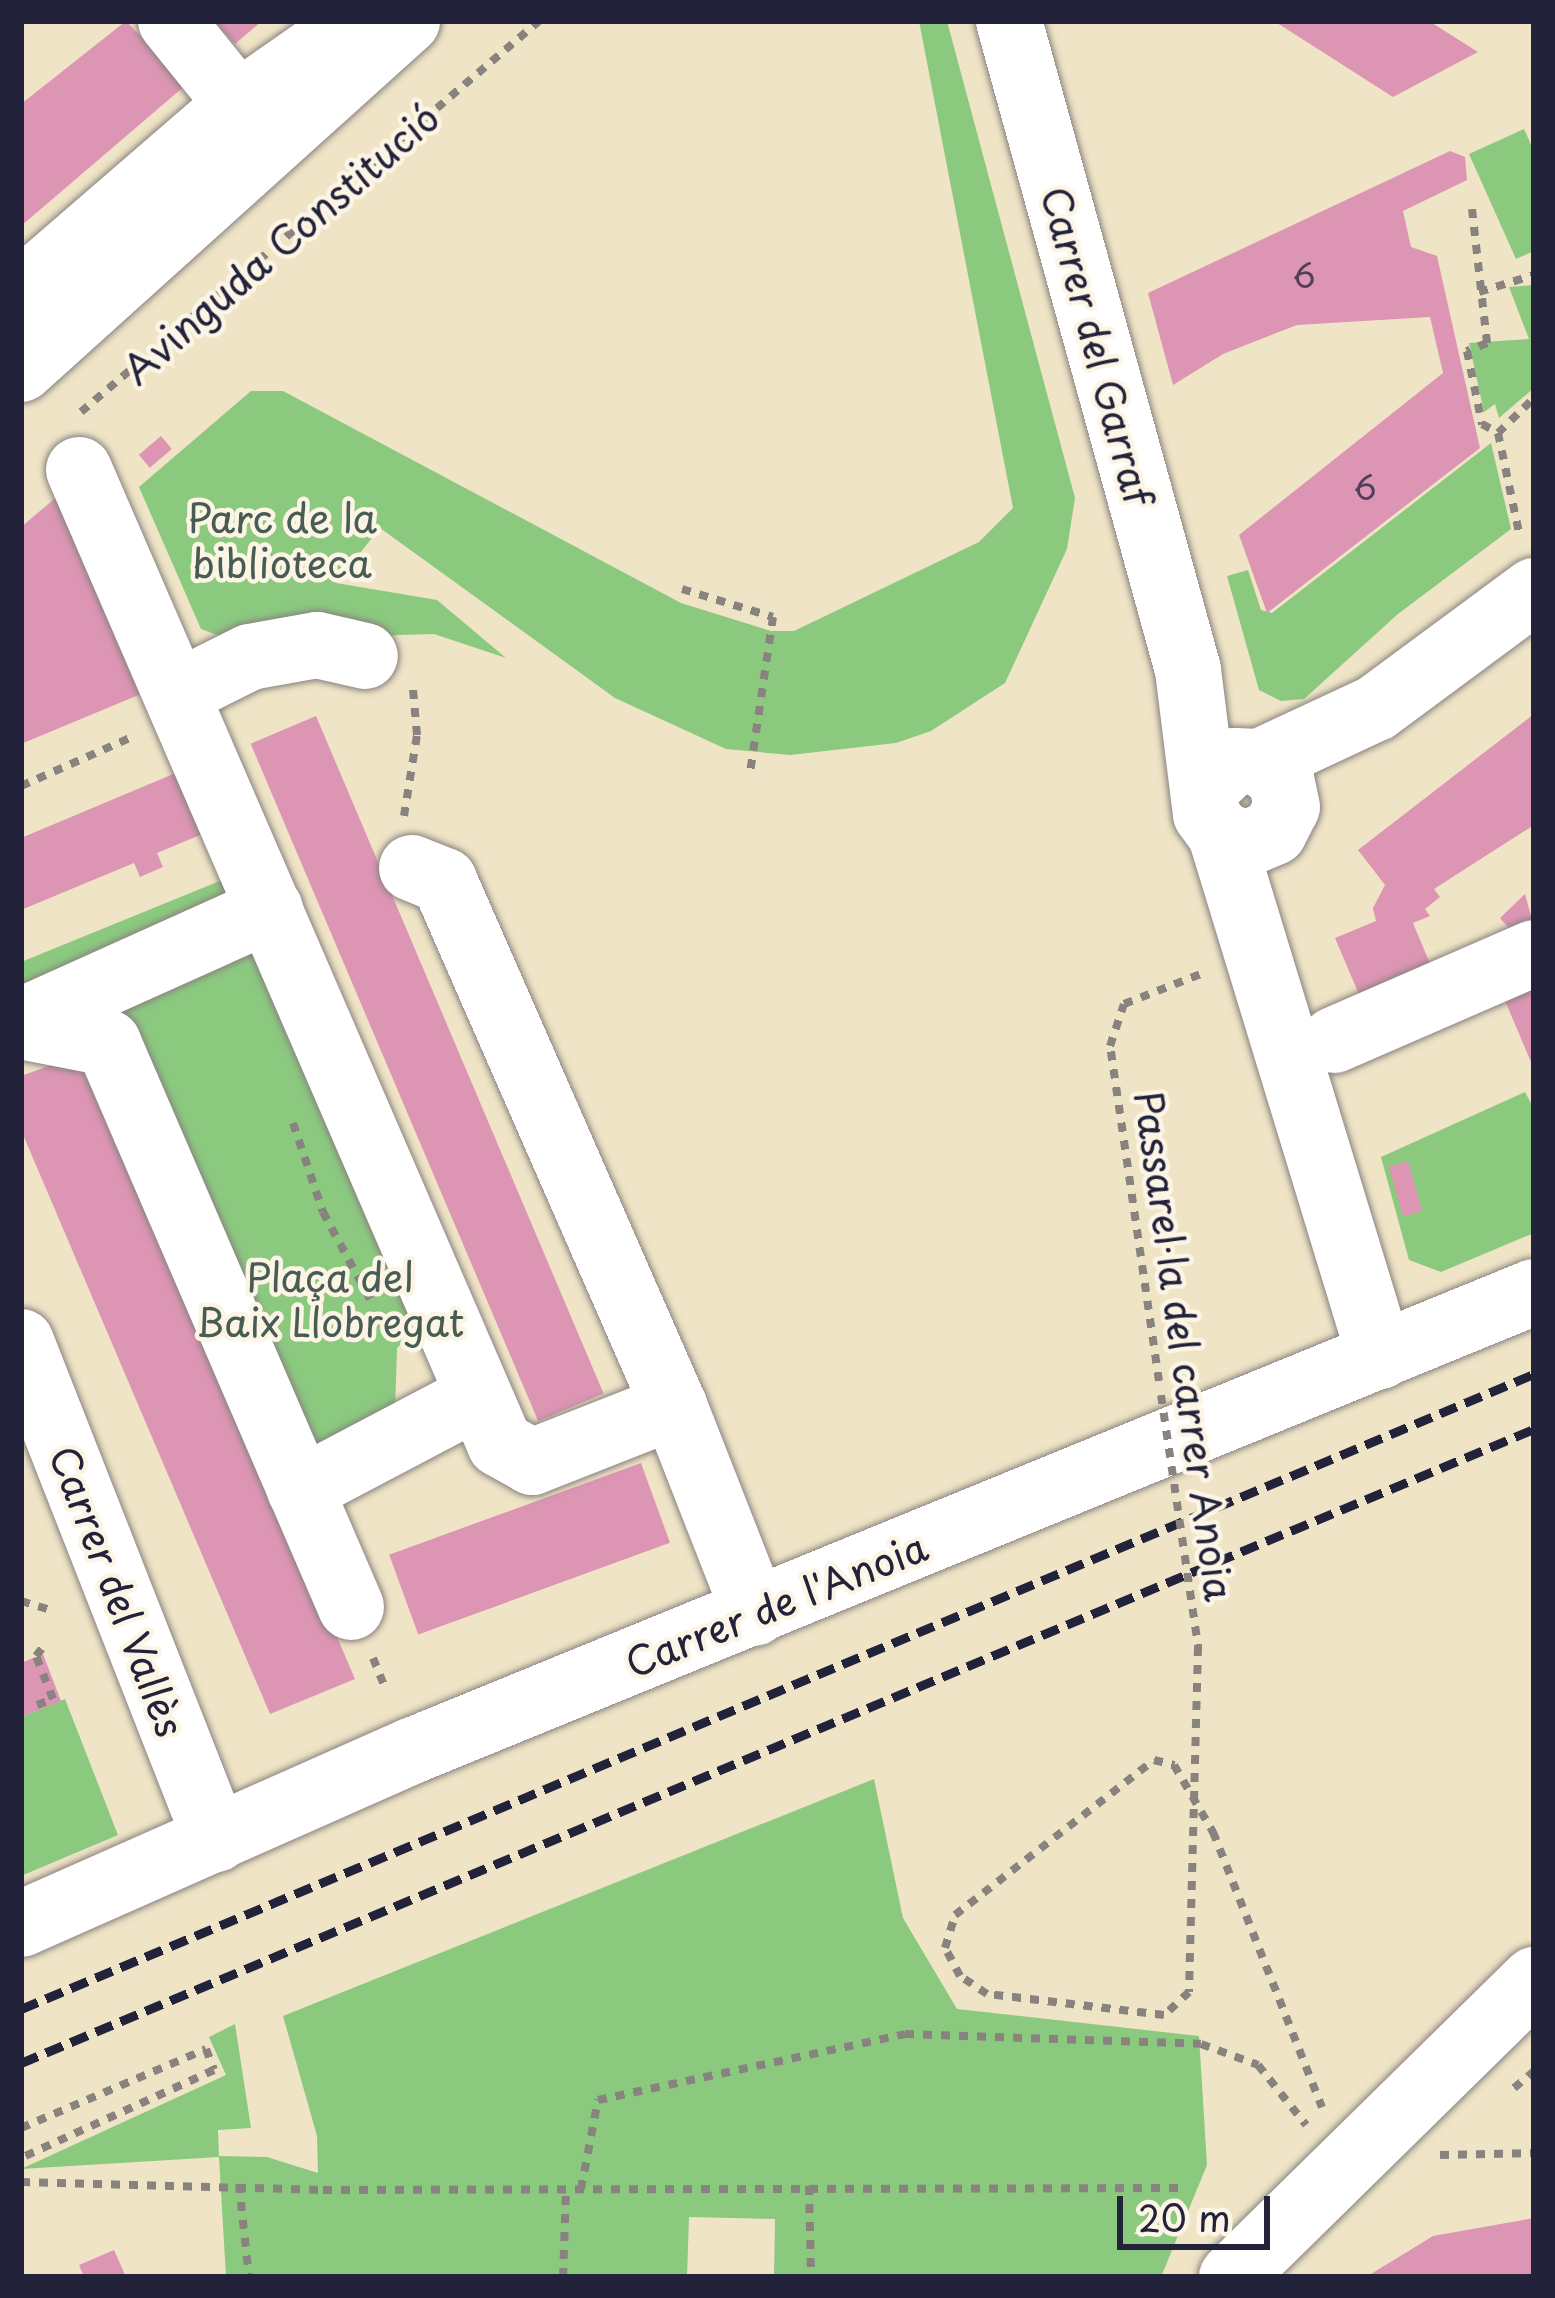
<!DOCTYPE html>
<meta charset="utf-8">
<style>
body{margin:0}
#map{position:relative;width:1555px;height:2298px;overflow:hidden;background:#f0e4c6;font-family:"Playpen Sans",sans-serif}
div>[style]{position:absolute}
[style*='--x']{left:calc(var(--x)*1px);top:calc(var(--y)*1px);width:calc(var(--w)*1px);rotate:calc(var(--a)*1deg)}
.green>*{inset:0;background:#8bc97f}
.building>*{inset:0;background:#dd95b4;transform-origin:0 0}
.path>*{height:8px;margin-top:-4px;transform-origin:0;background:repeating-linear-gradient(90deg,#898380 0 9px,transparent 0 18px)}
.roads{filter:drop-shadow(0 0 3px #898380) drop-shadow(0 0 3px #898380)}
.minor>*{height:66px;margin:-33px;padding:0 33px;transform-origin:33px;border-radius:33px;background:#fff}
.rail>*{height:9px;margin-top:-4.5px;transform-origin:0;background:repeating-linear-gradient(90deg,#22223b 0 18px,transparent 0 27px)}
.path-bridge>*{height:8px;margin-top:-4px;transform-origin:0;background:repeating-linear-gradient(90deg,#898380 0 9px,transparent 0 18px)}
span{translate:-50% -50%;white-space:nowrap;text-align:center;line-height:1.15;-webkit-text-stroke:9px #fcf5e5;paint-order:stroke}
.number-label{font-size:33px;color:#513f59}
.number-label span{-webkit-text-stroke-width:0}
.street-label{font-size:39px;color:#22223b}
.park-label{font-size:39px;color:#475c53}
.frame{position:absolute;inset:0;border:24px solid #22223b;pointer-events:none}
.scale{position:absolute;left:1117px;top:2196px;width:153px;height:54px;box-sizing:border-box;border:6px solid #22223b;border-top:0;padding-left:15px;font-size:36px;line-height:42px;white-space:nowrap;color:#22223b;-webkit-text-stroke:9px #fcf5e5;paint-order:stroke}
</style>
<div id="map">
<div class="green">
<div style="clip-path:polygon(919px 21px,947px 21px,1075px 498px,1067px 549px,1005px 683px,931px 731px,896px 743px,790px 755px,726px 749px,615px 698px,380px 528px,336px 583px,437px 600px,506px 658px,434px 634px,231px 640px,201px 629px,139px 487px,251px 391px,283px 391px,681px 603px,771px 631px,794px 631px,979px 542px,1013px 508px)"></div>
<div style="clip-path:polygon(1524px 129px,1534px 151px,1534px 251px,1516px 259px,1469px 154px)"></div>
<div style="clip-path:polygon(1534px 285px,1534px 388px,1499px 418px,1495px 404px,1484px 412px,1469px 343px,1529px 339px,1509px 287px)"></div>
<div style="clip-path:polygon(1491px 443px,1511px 529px,1398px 614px,1304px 699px,1281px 701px,1259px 690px,1227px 576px,1248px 570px,1261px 610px,1272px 613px)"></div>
<div style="clip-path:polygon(232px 876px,246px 904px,21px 1003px,21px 962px)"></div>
<div style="clip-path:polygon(261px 929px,420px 1325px,397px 1348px,395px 1412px,295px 1471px,120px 1007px)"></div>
<div style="clip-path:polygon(1525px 1092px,1534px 1109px,1534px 1233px,1441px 1272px,1409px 1260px,1381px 1157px)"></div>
<div style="clip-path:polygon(65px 1699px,118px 1835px,21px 1876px,21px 1717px)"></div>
<div style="clip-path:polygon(874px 1779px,903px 1918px,957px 2009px,1199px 2036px,1207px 2165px,1161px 2277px,774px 2277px,775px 2219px,689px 2217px,687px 2277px,226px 2277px,219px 2157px,21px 2169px,226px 2075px,209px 2037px,235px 2024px,251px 2128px,218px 2130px,219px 2156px,267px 2157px,318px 2173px,317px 2136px,283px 2016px)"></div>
</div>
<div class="building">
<div style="clip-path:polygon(126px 21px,187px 84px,21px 226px,21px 104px)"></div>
<div style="clip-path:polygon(214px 21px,262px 21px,235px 44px)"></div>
<div style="clip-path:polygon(1274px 21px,1429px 21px,1478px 52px,1393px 97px)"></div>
<div style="clip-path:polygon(1450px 151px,1465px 157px,1467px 180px,1403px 211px,1411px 247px,1437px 256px,1480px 448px,1267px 613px,1239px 535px,1443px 373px,1430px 317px,1297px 325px,1223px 354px,1173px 385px,1148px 293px)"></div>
<div style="left:161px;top:436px;width:17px;height:29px;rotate:50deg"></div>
<div style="clip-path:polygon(59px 495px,141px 694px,21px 744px,21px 527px)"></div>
<div style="clip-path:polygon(1534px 714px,1534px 825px,1434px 889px,1440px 897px,1425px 909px,1430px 916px,1413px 923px,1434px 973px,1363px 1004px,1335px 938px,1376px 921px,1373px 908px,1385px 885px,1358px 850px)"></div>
<div style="left:316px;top:716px;width:736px;height:71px;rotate:67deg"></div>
<div style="clip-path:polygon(190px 767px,212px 830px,157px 853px,163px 867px,140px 877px,134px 863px,21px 910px,21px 838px)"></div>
<div style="clip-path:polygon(1525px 894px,1534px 927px,1515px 935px,1500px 918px)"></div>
<div style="clip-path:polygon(1534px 984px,1534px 1069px,1503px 996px)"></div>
<div style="clip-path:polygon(87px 1052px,355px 1679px,270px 1714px,21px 1130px,21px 1076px)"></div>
<div style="left:1408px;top:1161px;width:52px;height:20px;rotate:74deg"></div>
<div style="left:641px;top:1463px;width:85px;height:268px;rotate:70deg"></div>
<div style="clip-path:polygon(43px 1654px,61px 1701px,21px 1717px,21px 1663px)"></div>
<div style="clip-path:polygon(1534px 2218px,1534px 2277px,1366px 2277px,1433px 2236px)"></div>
<div style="clip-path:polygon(114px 2250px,126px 2277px,84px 2277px,79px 2265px)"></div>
</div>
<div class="path">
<div style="--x:1472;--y:209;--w:135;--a:83.6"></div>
<div style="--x:1487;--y:343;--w:22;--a:158"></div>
<div style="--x:1467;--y:351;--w:75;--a:78.4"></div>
<div style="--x:1482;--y:424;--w:18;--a:29"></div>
<div style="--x:1498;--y:433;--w:106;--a:78.1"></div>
<div style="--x:1479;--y:292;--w:58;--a:-17.2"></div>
<div style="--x:81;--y:412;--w:602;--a:-40.49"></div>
<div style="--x:1498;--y:433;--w:50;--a:-44.2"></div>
<div style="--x:682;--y:589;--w:95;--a:17.1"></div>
<div style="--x:773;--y:617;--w:157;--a:98.4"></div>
<div style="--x:21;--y:786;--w:121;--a:-23.8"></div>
<div style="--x:404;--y:816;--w:82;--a:-80.9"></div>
<div style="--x:417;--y:735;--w:46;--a:-95"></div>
<div style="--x:293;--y:1123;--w:94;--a:71.4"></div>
<div style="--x:323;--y:1212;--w:101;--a:61.7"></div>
<div style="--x:1159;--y:1381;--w:339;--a:-98.3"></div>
<div style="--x:1110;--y:1046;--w:44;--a:-71.6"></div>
<div style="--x:1124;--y:1004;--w:88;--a:-21.3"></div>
<div style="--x:21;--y:1601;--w:30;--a:17"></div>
<div style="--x:373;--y:1658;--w:31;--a:68"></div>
<div style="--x:37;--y:1705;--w:17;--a:-21"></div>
<div style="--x:53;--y:1699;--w:46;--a:-111.6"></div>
<div style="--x:36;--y:1656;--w:16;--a:-52"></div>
<div style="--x:1189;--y:1992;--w:34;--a:137"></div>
<div style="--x:1164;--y:2015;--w:178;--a:-173.2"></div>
<div style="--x:987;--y:1994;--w:32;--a:-146"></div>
<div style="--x:960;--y:1976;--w:32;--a:-118"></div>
<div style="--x:945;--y:1948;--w:34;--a:-73"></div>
<div style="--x:955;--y:1915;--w:252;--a:-37.9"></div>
<div style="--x:1154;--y:1760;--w:21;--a:14"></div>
<div style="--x:1174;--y:1765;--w:78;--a:59.8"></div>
<div style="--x:1213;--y:1832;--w:296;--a:68.4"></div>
<div style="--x:1514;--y:2088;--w:26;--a:-40"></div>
<div style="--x:21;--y:2128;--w:201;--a:-23.1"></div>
<div style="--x:206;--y:2049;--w:22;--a:69"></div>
<div style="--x:214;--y:2070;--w:212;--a:155.5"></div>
<div style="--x:1440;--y:2155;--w:94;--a:-1.2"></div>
<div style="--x:21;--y:2182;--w:302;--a:1.5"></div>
<div style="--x:323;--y:2190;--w:858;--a:-0.13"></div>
<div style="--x:239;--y:2184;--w:94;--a:83.9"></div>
<div style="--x:809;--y:2186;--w:91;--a:88.7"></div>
<div style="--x:581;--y:2189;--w:91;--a:-79.2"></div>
<div style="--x:598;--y:2100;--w:314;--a:-12.1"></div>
<div style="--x:905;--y:2034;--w:296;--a:1.9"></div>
<div style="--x:1201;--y:2044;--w:61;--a:20.2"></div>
<div style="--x:1258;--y:2065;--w:77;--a:51.3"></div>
<div style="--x:563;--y:2277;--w:87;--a:-88"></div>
</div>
<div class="roads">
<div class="minor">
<div style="--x:171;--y:21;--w:107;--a:51.1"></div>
<div style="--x:238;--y:104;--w:22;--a:74"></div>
<div style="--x:244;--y:125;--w:22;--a:111"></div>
<div style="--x:1009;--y:21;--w:673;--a:74.58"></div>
<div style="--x:1188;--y:670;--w:145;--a:82.9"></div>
<div style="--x:1206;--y:814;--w:26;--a:54"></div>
<div style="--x:1221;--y:835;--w:28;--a:17"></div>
<div style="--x:1248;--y:843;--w:28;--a:-23"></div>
<div style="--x:1274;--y:832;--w:28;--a:-63"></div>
<div style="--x:1287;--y:807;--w:29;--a:-102"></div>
<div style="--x:1281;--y:779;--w:27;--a:-141"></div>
<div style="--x:1260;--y:762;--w:26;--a:-178"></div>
<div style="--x:1234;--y:761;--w:39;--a:136"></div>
<div style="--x:21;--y:292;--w:287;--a:-40.9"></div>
<div style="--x:238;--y:104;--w:145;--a:-34.9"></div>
<div style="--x:21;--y:369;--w:520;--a:-42.04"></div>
<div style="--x:79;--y:470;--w:1061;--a:66.62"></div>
<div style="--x:500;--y:1444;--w:37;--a:29"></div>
<div style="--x:532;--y:1462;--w:153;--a:-21.5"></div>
<div style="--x:674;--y:1406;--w:222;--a:68.6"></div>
<div style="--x:178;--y:693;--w:80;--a:-26.6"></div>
<div style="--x:250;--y:657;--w:68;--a:-10.2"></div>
<div style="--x:317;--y:645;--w:49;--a:12.9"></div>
<div style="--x:1260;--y:762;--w:128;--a:-25"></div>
<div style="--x:1376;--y:708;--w:197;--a:-36.5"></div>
<div style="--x:1221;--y:835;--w:545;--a:73.03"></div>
<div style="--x:412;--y:868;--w:35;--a:22"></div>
<div style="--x:444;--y:881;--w:573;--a:66.34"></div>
<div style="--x:21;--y:1021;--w:273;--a:-24.2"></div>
<div style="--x:21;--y:1026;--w:89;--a:11.1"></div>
<div style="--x:108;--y:1043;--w:614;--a:66.69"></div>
<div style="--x:1334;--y:1040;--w:218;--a:-23.5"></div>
<div style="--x:21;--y:1342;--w:534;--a:68.58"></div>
<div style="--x:300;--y:1490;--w:201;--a:-27.8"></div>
<div style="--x:21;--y:1924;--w:430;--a:-23.9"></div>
<div style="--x:414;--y:1750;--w:1210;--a:-22.24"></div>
<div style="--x:1232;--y:2277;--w:424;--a:-44.5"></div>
</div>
</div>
<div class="rail">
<div style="--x:21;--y:2009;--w:1641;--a:-22.77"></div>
<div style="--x:21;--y:2063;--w:1640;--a:-22.74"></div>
</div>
<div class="path-bridge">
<div style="--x:1161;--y:1395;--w:255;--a:81.6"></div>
<div style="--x:1198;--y:1647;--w:345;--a:91.5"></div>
</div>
<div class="number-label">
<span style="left:1304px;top:275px">6</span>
<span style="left:1365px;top:487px">6</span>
</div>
<div class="street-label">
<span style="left:280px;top:243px;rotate:-41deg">Avinguda Constitució</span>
<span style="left:1098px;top:346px;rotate:75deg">Carrer del Garraf</span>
<span style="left:1185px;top:1346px;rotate:82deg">Passarel·la del carrer Anoia</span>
<span style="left:118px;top:1591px;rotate:69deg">Carrer del Vallès</span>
<span style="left:776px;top:1604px;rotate:-22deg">Carrer de l'Anoia</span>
</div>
<div class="park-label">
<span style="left:282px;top:540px">Parc de la<br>biblioteca</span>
<span style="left:330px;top:1299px">Plaça del<br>Baix Llobregat</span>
</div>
<div class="frame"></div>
<div class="scale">20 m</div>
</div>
